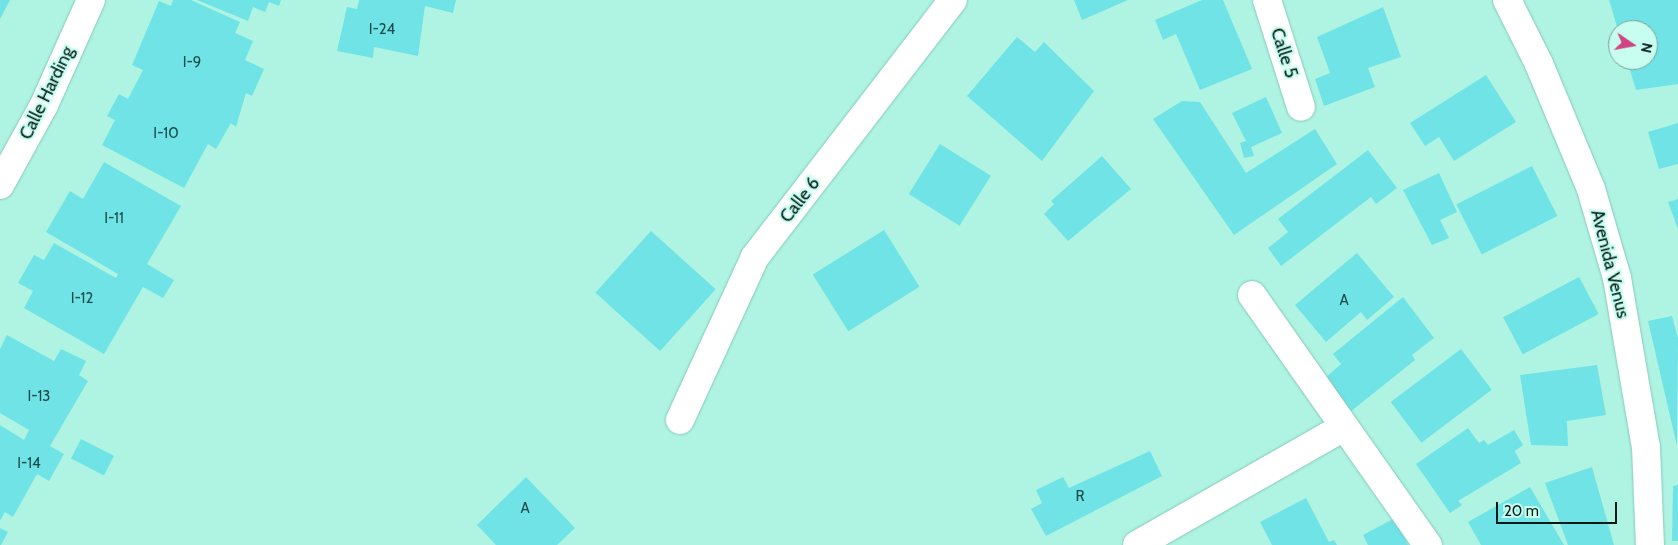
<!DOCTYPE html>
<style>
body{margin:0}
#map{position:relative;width:1678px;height:545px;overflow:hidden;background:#aff4e2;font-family:Cabin,sans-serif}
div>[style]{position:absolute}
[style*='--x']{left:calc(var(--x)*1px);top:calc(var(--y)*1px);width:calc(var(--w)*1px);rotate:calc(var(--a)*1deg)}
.building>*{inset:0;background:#6fe3e5;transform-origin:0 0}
.roads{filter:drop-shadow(0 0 1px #86c9b9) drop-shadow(0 0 1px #86c9b9)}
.street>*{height:28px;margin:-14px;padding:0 14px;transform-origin:14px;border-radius:14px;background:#fff}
.secondary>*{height:28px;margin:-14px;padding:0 14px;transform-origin:14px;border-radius:14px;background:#fff}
span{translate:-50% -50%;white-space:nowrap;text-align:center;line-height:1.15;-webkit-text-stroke:4.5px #c8fef0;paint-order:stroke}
.number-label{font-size:15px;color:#1c4c49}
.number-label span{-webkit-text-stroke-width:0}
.street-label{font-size:18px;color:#001a15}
.north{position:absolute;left:1608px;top:20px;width:50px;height:50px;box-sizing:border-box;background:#c8fef0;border:1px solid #78a398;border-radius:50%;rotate:102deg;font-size:14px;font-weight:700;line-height:20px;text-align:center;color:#001a15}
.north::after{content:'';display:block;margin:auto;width:18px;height:22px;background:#ce4581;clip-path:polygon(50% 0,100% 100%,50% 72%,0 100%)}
.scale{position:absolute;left:1496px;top:502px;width:121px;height:22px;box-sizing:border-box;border:2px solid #001a15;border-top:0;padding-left:6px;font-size:15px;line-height:18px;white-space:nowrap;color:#001a15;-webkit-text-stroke:4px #c8fef0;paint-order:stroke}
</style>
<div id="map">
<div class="building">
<div style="clip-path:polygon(0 0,10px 0,0 19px)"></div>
<div style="clip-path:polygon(173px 0,191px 0,240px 22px,235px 33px,253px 41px,245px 60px,264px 69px,252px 96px,246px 93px,236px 127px,231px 123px,216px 149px,208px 144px,184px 188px,102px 145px,115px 120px,107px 116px,119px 94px,128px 99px,143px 70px,132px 65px,159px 1px,171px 6px)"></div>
<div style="clip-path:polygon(197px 0,281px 0,279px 6px,269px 2px,265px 12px,253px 7px,248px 21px)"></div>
<div style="clip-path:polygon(359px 0,456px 0,453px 13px,425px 6px,418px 56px,374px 47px,373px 58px,337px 51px,347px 7px,357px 9px)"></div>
<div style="clip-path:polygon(1074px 0,1128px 0,1082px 20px)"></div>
<div style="clip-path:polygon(1202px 0,1223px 0,1252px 69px,1200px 90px,1176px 34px,1163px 40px,1155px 20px)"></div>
<div style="clip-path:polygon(1609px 0,1678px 0,1678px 84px,1636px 90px,1627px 60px,1648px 60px,1648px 30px,1618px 30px)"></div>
<div style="clip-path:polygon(1383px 7px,1401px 57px,1368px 68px,1375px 87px,1324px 106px,1315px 79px,1330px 73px,1317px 37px)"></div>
<div style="clip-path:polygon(1017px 37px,1035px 52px,1044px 42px,1094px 91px,1042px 161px,967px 96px)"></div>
<div style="clip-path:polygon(1486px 75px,1516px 122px,1454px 161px,1439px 137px,1425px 146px,1410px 123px)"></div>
<div style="clip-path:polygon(1266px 97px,1282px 133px,1251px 147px,1254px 156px,1244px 158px,1240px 143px,1246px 141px,1232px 113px)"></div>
<div style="clip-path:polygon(1182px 101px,1200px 102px,1246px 173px,1315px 129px,1337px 164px,1234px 235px,1153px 119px)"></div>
<div style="clip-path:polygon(1678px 123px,1678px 164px,1659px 169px,1648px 132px)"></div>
<div style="left:940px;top:144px;width:60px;height:59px;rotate:32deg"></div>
<div style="clip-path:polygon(1368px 150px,1397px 188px,1376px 204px,1371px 197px,1281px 266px,1268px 248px,1288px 232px,1278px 219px)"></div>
<div style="clip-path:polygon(1102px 156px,1131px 189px,1068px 241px,1044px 214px,1054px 204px,1051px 201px)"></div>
<div style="clip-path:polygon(104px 162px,181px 206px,147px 264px,174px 280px,163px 298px,143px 287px,104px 354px,24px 308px,33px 291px,18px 283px,34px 255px,44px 260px,54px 243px,116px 278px,118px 274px,46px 232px,70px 191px,83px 199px)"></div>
<div style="left:1532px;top:166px;width:56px;height:85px;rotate:63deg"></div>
<div style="clip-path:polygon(1439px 173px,1457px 212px,1440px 220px,1449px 238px,1432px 245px,1403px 190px)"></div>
<div style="clip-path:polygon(1678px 199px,1678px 229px,1668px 202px)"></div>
<div style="left:884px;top:230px;width:67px;height:84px;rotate:58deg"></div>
<div style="left:651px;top:231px;width:87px;height:83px;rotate:42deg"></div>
<div style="clip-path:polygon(1357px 253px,1394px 297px,1367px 320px,1361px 312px,1326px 342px,1295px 305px)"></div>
<div style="left:1579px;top:277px;width:42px;height:86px;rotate:62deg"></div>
<div style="clip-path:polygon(1403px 297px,1434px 338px,1412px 355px,1415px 360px,1350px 412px,1324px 379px,1341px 364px,1333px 354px)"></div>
<div style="clip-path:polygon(1672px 316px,1678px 338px,1677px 446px,1648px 321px)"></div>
<div style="clip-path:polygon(7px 335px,54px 361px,61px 349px,86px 361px,79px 375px,88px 381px,50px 446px,64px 454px,49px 481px,37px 474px,13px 517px,5px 512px,0 521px,0 425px,24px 440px,29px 430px,0 413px,0 349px)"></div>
<div style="left:1461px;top:349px;width:51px;height:88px;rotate:53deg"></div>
<div style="clip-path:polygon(1597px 365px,1606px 415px,1567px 421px,1568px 446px,1531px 445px,1520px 375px)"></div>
<div style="clip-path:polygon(1468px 428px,1479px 443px,1484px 440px,1488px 445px,1514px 430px,1523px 445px,1515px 451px,1521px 463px,1458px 501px,1462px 505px,1450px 513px,1416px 464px)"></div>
<div style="left:81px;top:439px;width:37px;height:22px;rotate:27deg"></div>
<div style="clip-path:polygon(1150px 451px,1162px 476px,1046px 536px,1031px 509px,1042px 503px,1036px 490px,1063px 477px,1069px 488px)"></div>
<div style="clip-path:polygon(1592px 467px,1614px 545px,1568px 545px,1545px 483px)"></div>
<div style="clip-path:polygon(526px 477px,575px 528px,557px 545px,496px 545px,477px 525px)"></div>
<div style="clip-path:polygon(1678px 485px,1678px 541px,1672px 541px,1673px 486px)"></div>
<div style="clip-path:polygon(1530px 487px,1564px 545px,1481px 545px,1468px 522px)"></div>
<div style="clip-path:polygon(1306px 498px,1329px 542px,1334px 540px,1337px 545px,1272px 545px,1260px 522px)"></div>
<div style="clip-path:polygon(1395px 518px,1408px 545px,1368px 545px,1363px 535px)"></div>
<div style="clip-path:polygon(0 528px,8px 532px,1px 545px,0 545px)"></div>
</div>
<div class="roads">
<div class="street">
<div style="--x:1267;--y:0;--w:112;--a:72.4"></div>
<div style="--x:0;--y:185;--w:91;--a:-61.2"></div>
<div style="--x:44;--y:105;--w:115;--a:-65.9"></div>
<div style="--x:1252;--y:295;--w:306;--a:54.9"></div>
<div style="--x:680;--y:420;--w:179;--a:-65.3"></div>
<div style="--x:755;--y:257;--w:324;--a:-52.4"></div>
<div style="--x:1137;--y:545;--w:236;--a:-29.7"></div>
</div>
<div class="secondary">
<div style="--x:1507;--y:0;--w:72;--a:63.4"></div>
<div style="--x:1539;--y:64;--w:135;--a:67.4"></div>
<div style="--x:1591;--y:189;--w:93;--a:73.7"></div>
<div style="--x:1617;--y:278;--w:171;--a:80.3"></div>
<div style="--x:1646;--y:447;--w:98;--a:87.7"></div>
</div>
</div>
<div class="number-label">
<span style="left:382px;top:30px">I-24</span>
<span style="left:192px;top:63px">I-9</span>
<span style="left:166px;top:134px">I-10</span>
<span style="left:114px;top:219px">I-11</span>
<span style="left:82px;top:299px">I-12</span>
<span style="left:1344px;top:301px">A</span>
<span style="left:39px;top:397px">I-13</span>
<span style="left:29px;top:464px">I-14</span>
<span style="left:1080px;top:497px">R</span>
<span style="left:525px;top:509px">A</span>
</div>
<div class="street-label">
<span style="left:1284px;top:53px;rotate:72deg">Calle 5</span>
<span style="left:47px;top:93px;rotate:-64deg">Calle Harding</span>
<span style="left:800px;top:200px;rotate:-52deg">Calle 6</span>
<span style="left:1610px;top:264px;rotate:76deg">Avenida Venus</span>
</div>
<div class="north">N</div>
<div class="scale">20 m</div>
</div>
